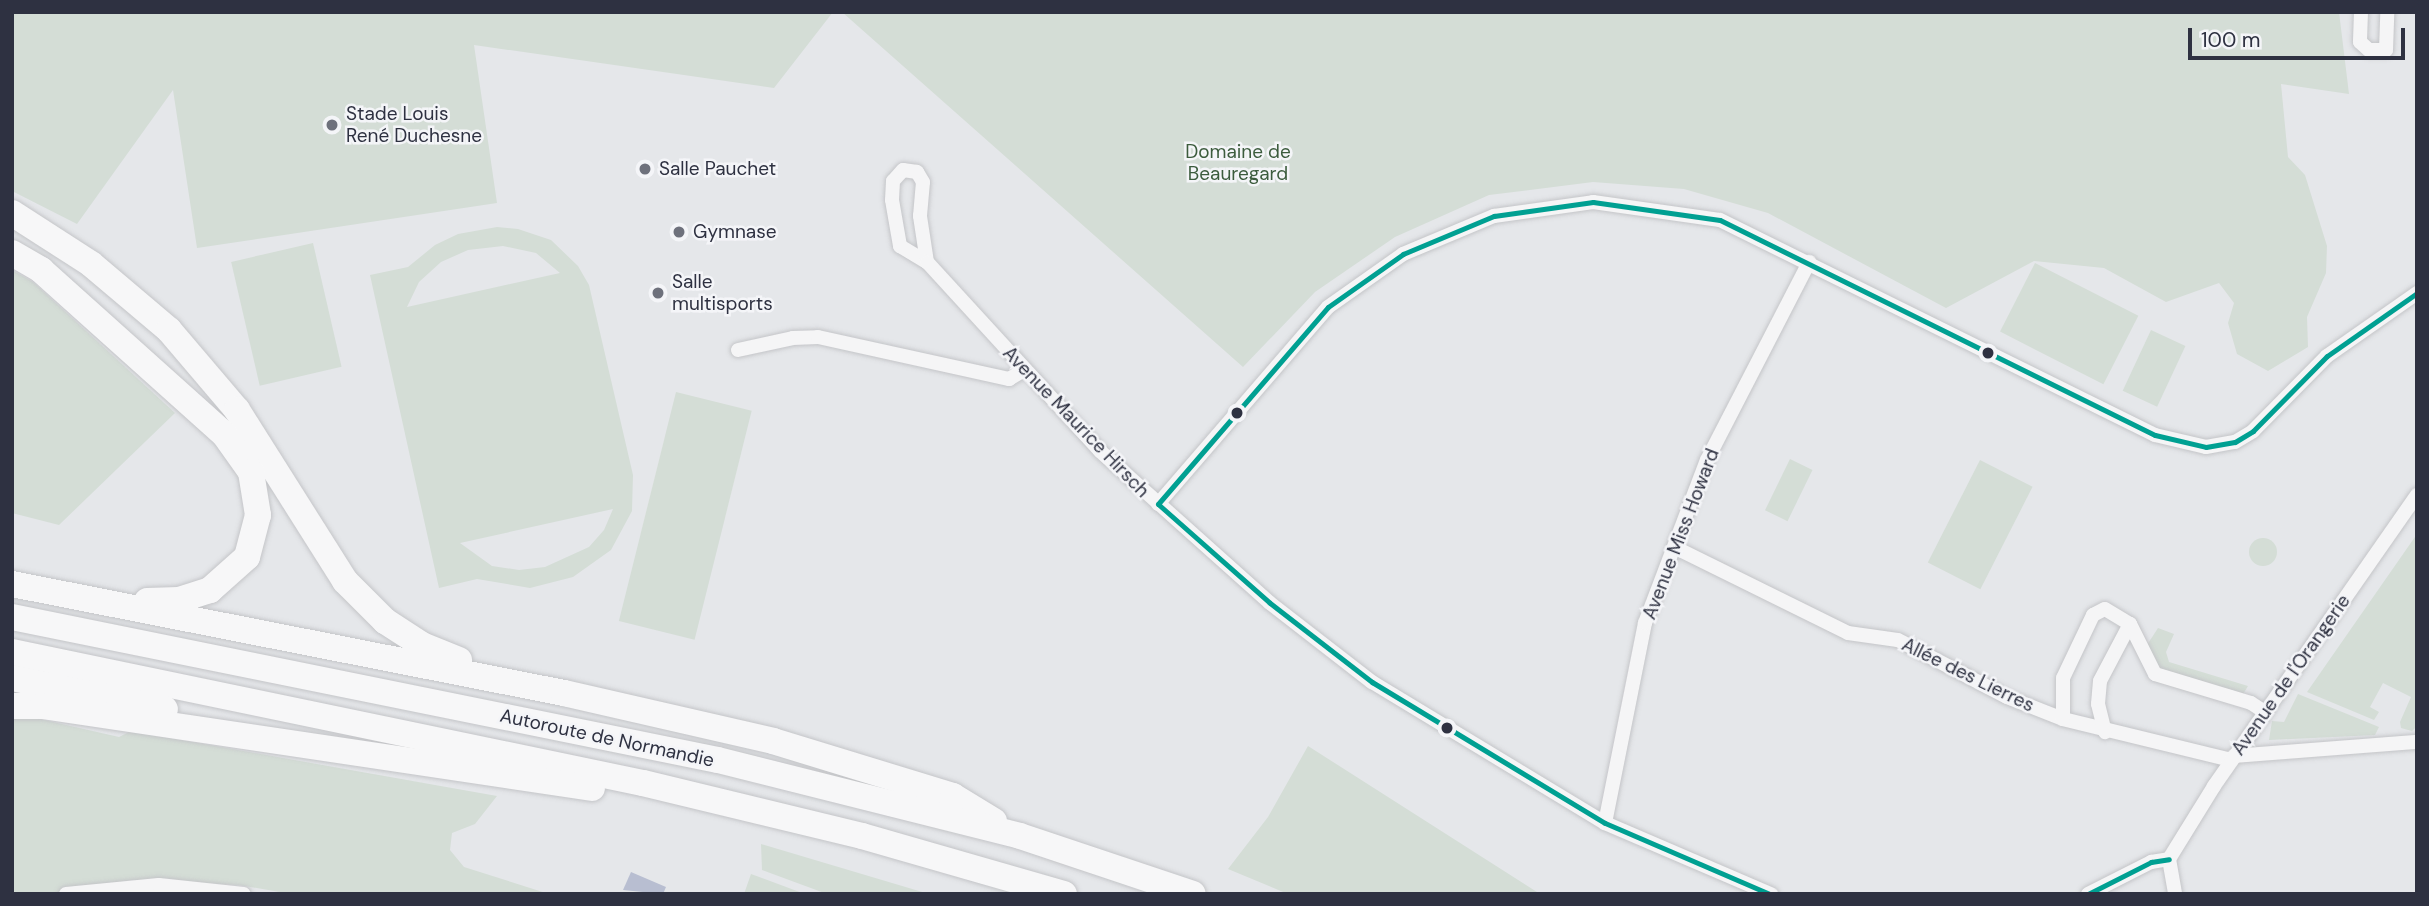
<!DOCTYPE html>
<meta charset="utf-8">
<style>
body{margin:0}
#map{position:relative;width:2429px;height:906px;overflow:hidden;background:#e5e7ea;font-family:"DM Sans",sans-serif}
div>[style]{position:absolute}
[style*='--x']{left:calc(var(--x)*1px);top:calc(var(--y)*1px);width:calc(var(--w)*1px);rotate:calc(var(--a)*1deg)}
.green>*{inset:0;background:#d4ddd6;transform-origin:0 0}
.round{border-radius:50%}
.water>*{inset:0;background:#b8bed1}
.roads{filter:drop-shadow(0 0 2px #c4c5c8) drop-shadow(0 0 2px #c4c5c8)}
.minor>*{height:14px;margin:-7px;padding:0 7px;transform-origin:7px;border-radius:7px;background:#f5f5f6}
.motorway>*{height:26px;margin:-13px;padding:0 13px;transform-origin:13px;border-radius:13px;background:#f7f7f8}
.bus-1>*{height:5px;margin:-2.5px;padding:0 2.5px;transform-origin:2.5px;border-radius:2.5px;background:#00a092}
.dots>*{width:19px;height:19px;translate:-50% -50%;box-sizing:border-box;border:4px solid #f4f5f8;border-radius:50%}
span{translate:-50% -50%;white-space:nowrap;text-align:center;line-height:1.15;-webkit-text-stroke:5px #f4f5f8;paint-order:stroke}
.poi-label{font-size:19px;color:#2e3141}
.left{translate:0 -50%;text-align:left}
.park-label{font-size:19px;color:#3c5c3d}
.street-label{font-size:19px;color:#2e3141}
.frame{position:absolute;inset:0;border:14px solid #2e3141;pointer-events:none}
.scale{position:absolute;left:2188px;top:28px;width:217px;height:32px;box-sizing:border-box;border:4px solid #2e3141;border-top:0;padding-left:9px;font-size:21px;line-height:24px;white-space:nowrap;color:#2e3141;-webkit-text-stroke:5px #f4f5f8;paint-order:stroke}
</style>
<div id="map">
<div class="green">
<div style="clip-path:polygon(12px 12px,833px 12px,774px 88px,474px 45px,497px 203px,197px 248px,173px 90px,77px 224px,12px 191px)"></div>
<div style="clip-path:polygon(842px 12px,2339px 12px,2349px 94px,2281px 84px,2288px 157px,2305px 175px,2327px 246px,2326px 273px,2307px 317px,2308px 347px,2268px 371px,2237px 354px,2228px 323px,2234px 303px,2219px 283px,2166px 302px,2104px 268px,2034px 261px,1946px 308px,1768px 213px,1684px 189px,1593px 182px,1489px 195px,1395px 237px,1315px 292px,1243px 367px)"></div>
<div style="clip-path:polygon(evenodd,497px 227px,518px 229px,551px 240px,578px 266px,589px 285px,633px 475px,632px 511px,611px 550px,573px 577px,530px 588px,477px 579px,439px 588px,370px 275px,408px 267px,435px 245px,458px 234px,497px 227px,503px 246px,536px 253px,560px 273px,407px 307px,419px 282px,441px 262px,468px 250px,503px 246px,497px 227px,613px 509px,604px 530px,589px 547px,545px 567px,519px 570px,492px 566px,460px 543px,613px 509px)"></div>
<div style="left:313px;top:243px;width:127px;height:84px;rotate:77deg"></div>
<div style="left:2035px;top:263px;width:116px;height:77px;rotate:27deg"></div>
<div style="clip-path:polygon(12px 270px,33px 282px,175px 413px,59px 525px,12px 513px)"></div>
<div style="left:2151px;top:330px;width:38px;height:67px;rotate:25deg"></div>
<div style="left:676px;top:392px;width:78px;height:236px;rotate:14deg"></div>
<div style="left:1790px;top:459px;width:25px;height:57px;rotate:26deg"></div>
<div style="left:1980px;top:460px;width:59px;height:115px;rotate:27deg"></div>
<div style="clip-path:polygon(2417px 534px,2417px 726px,2412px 731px,2401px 728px,2400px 722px,2411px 697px,2383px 683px,2370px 707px,2379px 712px,2374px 720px,2307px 692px)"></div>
<div class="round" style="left:2249px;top:538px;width:28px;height:28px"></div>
<div style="clip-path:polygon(2158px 628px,2174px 634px,2166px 652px,2169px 662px,2248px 686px,2242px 696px,2157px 671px,2147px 645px)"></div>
<div style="clip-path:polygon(2298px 694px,2379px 727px,2375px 735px,2269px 740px,2272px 721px,2284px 722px)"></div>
<div style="clip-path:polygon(31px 717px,119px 737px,131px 731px,497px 796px,475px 824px,452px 833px,450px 850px,464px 867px,549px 894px,291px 894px,239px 885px,132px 880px,52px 894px,12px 894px,12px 719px)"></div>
<div style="clip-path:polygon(1308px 746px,1537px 892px,1541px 894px,1288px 894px,1228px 869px,1268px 817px)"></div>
<div style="clip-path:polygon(761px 844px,929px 894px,827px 894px,762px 870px)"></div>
<div style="clip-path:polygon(751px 874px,805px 894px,744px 894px)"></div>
</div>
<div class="water">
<div style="clip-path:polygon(631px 872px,666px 887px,663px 894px,623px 890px)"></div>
</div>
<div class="roads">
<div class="minor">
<div style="--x:2361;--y:12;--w:30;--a:92"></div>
<div style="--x:2360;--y:42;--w:12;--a:42"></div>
<div style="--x:2369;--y:50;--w:17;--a:0"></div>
<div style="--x:2386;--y:50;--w:38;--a:-88"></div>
<div style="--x:927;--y:262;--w:47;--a:-98.7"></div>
<div style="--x:920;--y:216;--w:34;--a:-85"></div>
<div style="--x:923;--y:182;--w:12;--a:-121"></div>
<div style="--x:917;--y:172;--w:14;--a:-172"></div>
<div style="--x:903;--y:170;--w:15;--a:132"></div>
<div style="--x:893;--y:181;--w:19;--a:93"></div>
<div style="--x:892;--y:200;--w:47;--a:80.1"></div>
<div style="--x:900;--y:246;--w:31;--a:31"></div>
<div style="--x:927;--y:262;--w:256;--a:47.5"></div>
<div style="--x:1100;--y:451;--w:228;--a:41.8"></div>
<div style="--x:1270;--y:603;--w:129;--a:37.8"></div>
<div style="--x:1372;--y:682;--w:272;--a:31.2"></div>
<div style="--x:1605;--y:823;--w:181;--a:23.2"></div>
<div style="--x:738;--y:350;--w:56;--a:-12.3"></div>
<div style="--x:793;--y:338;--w:25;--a:-2"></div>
<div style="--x:818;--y:337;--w:196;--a:12.4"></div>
<div style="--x:1009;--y:379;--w:17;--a:-31"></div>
<div style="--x:1158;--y:504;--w:260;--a:-49.2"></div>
<div style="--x:1328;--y:307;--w:92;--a:-35.2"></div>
<div style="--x:1403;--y:254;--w:99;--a:-22.7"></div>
<div style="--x:1494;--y:216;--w:100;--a:-8"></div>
<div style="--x:1593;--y:202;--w:128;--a:8.1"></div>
<div style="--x:1720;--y:220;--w:485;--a:26.3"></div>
<div style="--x:2155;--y:435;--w:52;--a:13.2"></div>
<div style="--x:2206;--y:447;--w:29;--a:-10"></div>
<div style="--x:2235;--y:442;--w:21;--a:-31"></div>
<div style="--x:2253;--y:431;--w:105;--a:-45.4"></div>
<div style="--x:2327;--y:356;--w:110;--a:-35"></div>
<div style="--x:1676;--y:548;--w:192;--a:26.3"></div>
<div style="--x:1848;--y:633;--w:50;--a:8"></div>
<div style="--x:1898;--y:640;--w:123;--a:27.6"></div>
<div style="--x:2007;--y:697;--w:60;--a:21.4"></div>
<div style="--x:2063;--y:719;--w:173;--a:13.7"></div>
<div style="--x:2130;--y:624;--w:56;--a:63.4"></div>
<div style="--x:2155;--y:674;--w:100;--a:16.8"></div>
<div style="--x:2251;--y:703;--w:17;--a:33"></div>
<div style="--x:2063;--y:719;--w:41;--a:-90"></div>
<div style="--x:2063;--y:678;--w:70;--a:-64.5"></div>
<div style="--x:2093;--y:615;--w:13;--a:-27"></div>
<div style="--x:2105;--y:609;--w:29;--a:31"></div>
<div style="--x:2130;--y:624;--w:64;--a:117.8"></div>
<div style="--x:2100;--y:681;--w:23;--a:95"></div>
<div style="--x:2098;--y:704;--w:29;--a:76"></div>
<div style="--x:2234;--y:756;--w:184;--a:-4.4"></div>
<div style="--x:1605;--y:823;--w:204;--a:-78.7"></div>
<div style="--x:1645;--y:623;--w:174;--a:-69.2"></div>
<div style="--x:1707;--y:460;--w:223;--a:-62.7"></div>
<div style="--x:2169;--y:859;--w:86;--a:-58.3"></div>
<div style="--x:2214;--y:786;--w:355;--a:-55.1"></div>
<div style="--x:2169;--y:859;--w:36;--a:80"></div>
<div style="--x:66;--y:894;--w:93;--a:-5.5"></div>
<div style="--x:159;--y:885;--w:85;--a:6"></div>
<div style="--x:2088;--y:894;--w:71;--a:-26.9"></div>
<div style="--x:2151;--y:862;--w:18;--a:-9"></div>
</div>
<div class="motorway">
<div style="--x:12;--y:213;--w:94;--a:32.8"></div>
<div style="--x:91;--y:264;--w:102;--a:40.2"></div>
<div style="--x:169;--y:330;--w:105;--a:49.6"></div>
<div style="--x:237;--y:410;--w:202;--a:57.7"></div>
<div style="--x:345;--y:581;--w:57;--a:45"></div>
<div style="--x:385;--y:621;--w:44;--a:33"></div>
<div style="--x:422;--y:645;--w:40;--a:22"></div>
<div style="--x:12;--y:253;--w:34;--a:30"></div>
<div style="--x:41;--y:270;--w:246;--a:41.9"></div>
<div style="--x:224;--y:434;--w:47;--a:54.6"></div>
<div style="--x:251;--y:472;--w:44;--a:80.8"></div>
<div style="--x:258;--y:515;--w:43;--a:104.7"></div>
<div style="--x:247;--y:557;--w:50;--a:138.3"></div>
<div style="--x:210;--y:590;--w:33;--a:162"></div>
<div style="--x:179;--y:600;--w:32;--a:178"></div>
<div style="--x:12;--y:584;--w:563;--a:11.17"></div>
<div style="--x:564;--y:693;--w:214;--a:12.9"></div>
<div style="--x:773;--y:741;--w:188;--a:17"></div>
<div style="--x:953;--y:796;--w:48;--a:31.4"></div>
<div style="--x:12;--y:617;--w:720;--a:11.45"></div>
<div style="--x:718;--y:760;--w:311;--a:14.1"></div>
<div style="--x:1020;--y:836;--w:182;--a:18.5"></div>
<div style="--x:12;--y:652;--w:644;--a:11.73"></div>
<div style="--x:643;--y:783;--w:225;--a:13.6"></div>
<div style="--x:862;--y:836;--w:210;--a:16"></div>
<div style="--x:12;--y:678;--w:156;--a:11.5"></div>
<div style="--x:12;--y:706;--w:30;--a:0"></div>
<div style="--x:42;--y:706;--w:556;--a:8.48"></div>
</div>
</div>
<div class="bus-1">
<div style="--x:1158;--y:504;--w:260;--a:-49.2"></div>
<div style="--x:1328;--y:307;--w:92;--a:-35.2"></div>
<div style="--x:1403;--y:254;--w:99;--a:-22.7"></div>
<div style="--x:1494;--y:216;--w:100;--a:-8"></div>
<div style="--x:1593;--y:202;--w:128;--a:8.1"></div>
<div style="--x:1720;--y:220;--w:485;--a:26.3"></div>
<div style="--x:2155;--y:435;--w:52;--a:13.2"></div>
<div style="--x:2206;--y:447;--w:29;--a:-10"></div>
<div style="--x:2235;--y:442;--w:21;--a:-31"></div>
<div style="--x:2253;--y:431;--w:105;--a:-45.4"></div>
<div style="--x:2327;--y:356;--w:110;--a:-35"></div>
<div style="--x:1158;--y:504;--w:149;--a:41.5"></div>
<div style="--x:1270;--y:603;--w:129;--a:37.8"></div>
<div style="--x:1372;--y:682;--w:272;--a:31.2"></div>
<div style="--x:1605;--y:823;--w:180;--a:23.3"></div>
<div style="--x:2088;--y:894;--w:71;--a:-26.9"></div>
<div style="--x:2151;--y:862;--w:18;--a:-9"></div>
</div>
<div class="dots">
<div style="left:332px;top:125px;background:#6e717c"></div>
<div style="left:645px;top:169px;background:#6e717c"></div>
<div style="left:679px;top:232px;background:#6e717c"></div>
<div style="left:658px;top:293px;background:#6e717c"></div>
<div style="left:1988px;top:353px;background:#2e3141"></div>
<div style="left:1237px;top:413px;background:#2e3141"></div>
<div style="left:1447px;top:728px;background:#2e3141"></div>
</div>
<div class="poi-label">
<span class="left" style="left:346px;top:125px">Stade Louis<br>René Duchesne</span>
<span class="left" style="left:659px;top:169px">Salle Pauchet</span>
<span class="left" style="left:693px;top:232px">Gymnase</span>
<span class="left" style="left:672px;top:293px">Salle<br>multisports</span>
</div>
<div class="park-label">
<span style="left:1238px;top:163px">Domaine de<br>Beauregard</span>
</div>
<div class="street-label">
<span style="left:1076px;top:422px;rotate:46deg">Avenue Maurice Hirsch</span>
<span style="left:1681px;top:534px;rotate:-69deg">Avenue Miss Howard</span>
<span style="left:1968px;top:675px;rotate:26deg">Allée des Lierres</span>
<span style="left:2291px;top:675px;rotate:-55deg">Avenue de l'Orangerie</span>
<span style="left:607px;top:738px;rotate:12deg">Autoroute de Normandie</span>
</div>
<div class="frame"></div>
<div class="scale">100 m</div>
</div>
